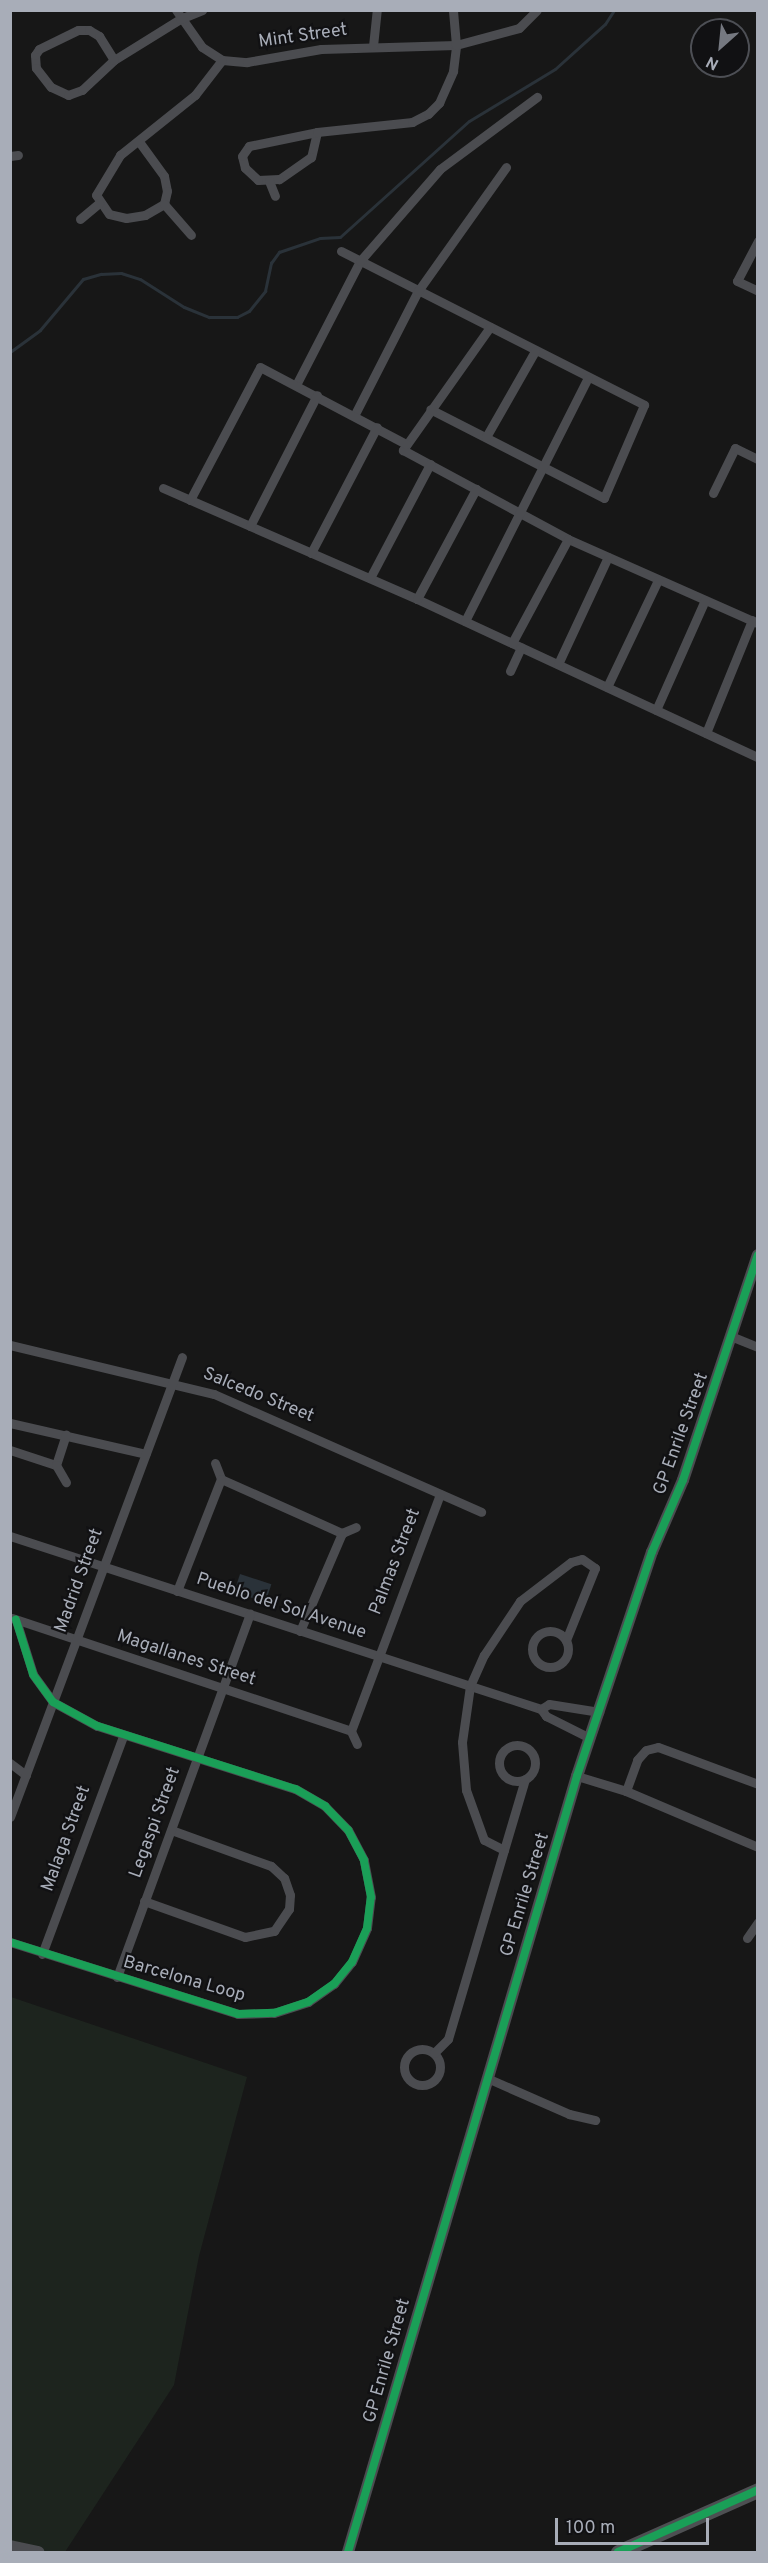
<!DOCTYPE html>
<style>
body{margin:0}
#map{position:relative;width:768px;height:2563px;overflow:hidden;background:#171717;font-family:Overpass,sans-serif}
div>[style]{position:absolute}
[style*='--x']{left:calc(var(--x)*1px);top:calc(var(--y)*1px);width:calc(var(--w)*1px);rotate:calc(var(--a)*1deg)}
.green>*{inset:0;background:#1d241e}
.water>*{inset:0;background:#2a3239;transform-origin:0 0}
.stream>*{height:3px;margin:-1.5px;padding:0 1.5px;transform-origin:1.5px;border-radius:1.5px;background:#2a3239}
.minor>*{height:9px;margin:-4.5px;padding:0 4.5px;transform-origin:4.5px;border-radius:4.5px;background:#4b4c50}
.minor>.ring{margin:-4.5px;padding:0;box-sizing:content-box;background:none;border:9px solid #4b4c50;border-radius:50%}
.tertiary>*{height:12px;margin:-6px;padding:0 6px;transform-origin:6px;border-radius:6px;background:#4b4c50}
.primary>*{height:15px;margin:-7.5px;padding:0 7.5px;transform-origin:7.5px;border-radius:7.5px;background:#4d4f52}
.cycleway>*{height:8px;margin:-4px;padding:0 4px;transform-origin:4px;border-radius:4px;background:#1a9f57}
span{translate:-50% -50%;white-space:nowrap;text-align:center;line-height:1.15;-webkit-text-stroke:4.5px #111113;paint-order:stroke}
.street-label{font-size:18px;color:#a8adb8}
.frame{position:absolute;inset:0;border:12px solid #a8adb8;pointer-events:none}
.north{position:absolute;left:690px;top:18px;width:60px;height:60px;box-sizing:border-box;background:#111113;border:2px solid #4d4f55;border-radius:50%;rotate:207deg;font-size:16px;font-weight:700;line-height:24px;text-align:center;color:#a8adb8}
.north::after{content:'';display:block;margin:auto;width:21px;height:27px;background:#757880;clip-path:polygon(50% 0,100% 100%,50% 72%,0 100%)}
.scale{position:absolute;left:555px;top:2518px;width:154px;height:27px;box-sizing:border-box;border:3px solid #a8adb8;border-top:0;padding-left:8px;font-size:18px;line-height:21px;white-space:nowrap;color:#a8adb8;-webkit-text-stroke:4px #111113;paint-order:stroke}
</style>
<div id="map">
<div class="green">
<div style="clip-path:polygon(11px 1997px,247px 2077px,199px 2256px,174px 2385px,65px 2552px,11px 2552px)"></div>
</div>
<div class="water">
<div style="left:240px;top:1574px;width:33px;height:19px;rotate:18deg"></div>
</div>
<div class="stream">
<div style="--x:10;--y:352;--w:37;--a:-36"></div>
<div style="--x:40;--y:330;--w:67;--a:-49.9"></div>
<div style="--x:83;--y:279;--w:19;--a:-16"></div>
<div style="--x:101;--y:274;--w:20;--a:-3"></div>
<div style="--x:121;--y:273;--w:20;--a:18"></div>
<div style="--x:140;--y:279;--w:52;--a:32.5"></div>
<div style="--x:184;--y:307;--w:27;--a:22"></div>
<div style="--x:209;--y:317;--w:28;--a:0"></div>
<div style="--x:237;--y:317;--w:13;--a:-27"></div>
<div style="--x:249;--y:311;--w:26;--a:-51"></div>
<div style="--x:265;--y:291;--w:29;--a:-78"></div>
<div style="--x:271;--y:263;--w:14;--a:-54"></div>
<div style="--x:279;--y:252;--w:43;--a:-18.9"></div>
<div style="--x:320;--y:238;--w:20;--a:-3"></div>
<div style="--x:340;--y:237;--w:173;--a:-42"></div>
<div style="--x:469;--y:121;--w:100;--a:-31.2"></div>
<div style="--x:555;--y:69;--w:67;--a:-42"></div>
<div style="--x:605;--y:24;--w:17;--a:-57"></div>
</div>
<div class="minor">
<div style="--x:176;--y:10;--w:45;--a:54.9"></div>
<div style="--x:202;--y:47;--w:24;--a:33"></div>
<div style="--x:222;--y:60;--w:25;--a:5"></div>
<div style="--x:247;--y:62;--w:75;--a:-10"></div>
<div style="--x:321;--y:49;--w:135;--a:-1.7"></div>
<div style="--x:456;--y:45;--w:65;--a:-15.1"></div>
<div style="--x:519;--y:28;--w:25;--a:-45"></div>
<div style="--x:373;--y:46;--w:36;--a:-84"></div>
<div style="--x:35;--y:55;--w:13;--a:86"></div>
<div style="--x:36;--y:68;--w:24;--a:52"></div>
<div style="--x:51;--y:87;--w:19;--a:25"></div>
<div style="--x:68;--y:95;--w:15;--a:-20"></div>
<div style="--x:82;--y:90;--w:44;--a:-43.2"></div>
<div style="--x:114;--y:60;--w:78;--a:-31.8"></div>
<div style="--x:180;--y:19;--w:24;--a:-22"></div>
<div style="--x:35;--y:55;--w:7;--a:-56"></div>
<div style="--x:39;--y:49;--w:43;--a:-26"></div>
<div style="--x:78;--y:30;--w:11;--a:0"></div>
<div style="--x:89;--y:30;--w:12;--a:31"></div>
<div style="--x:99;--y:36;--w:28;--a:58"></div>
<div style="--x:317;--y:132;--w:26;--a:103"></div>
<div style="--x:311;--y:157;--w:39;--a:145"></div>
<div style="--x:279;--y:179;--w:21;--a:177"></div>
<div style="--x:258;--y:180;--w:18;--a:-137"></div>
<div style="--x:245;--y:168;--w:12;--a:-104"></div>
<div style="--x:242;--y:156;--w:12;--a:-55"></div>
<div style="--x:249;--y:146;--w:69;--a:-11.6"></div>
<div style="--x:317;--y:132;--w:96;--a:-6"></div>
<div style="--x:412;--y:122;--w:18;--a:-27"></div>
<div style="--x:428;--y:114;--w:16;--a:-45"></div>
<div style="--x:439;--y:103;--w:35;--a:-66"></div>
<div style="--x:453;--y:71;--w:26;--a:-83"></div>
<div style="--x:456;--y:45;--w:35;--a:-95"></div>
<div style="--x:140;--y:143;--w:41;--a:54"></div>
<div style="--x:164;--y:176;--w:15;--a:79"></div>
<div style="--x:167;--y:191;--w:13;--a:103"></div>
<div style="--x:164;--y:204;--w:22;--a:150"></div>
<div style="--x:145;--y:215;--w:19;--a:171"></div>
<div style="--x:126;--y:218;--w:17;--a:-167"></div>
<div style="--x:109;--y:214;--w:23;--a:-124"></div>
<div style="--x:96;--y:195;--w:47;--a:-59"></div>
<div style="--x:120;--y:155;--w:96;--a:-38.7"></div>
<div style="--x:195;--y:95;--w:44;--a:-52.4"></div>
<div style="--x:10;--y:156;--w:8;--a:-7"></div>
<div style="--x:269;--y:181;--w:16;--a:68"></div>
<div style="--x:164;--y:204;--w:41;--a:48.9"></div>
<div style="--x:80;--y:219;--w:25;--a:-40"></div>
<div style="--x:758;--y:241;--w:45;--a:117.7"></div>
<div style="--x:737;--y:281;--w:23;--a:25"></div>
<div style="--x:341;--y:251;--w:340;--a:26.9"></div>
<div style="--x:644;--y:405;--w:101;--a:113.3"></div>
<div style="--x:604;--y:498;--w:195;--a:-152.9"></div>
<div style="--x:490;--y:327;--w:151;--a:125.3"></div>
<div style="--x:403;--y:450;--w:187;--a:28.3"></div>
<div style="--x:568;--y:539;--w:208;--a:23.9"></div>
<div style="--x:296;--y:385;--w:140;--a:-62.7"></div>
<div style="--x:360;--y:261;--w:122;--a:-49"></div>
<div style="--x:440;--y:169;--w:121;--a:-36.6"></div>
<div style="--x:355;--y:414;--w:138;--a:-62.9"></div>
<div style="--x:418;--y:291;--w:152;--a:-54.6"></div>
<div style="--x:486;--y:437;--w:99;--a:-60.3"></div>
<div style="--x:163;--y:488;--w:277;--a:23.6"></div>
<div style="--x:417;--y:599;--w:376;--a:24.9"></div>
<div style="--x:713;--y:493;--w:50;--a:-63.9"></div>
<div style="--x:735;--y:448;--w:25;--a:26"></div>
<div style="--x:190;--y:500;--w:150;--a:-62.2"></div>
<div style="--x:260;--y:367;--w:165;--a:27.8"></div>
<div style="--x:250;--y:526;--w:147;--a:-62.9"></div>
<div style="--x:311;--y:553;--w:142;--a:-62.4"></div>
<div style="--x:370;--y:578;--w:129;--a:-62.2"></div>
<div style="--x:417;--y:599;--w:125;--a:-61.8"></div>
<div style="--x:465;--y:621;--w:272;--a:-63.2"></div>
<div style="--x:512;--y:643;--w:118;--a:-61.7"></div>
<div style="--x:558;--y:664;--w:118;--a:-65"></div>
<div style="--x:510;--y:671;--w:26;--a:-65"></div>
<div style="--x:607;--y:687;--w:119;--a:-64.5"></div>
<div style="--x:656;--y:710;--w:120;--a:-66"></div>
<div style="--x:706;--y:733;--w:122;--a:-67.8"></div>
<div style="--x:733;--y:1337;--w:27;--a:22"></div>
<div style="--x:10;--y:1345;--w:210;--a:13.5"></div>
<div style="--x:214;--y:1394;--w:292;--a:23.8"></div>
<div style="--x:10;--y:1423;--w:139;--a:12.8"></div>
<div style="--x:10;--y:1450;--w:48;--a:18.1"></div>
<div style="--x:56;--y:1465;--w:32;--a:-72"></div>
<div style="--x:215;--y:1463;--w:17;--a:69"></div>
<div style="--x:56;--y:1465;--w:20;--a:60"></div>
<div style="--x:221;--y:1479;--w:133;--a:24.1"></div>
<div style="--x:342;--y:1533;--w:15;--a:-23"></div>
<div style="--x:10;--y:1536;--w:558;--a:18.05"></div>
<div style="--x:541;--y:1709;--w:9;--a:54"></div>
<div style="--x:546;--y:1716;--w:49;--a:26.6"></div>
<div style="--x:177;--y:1591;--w:120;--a:-68.6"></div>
<div style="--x:12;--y:1618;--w:357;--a:18.4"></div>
<div style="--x:300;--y:1631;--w:107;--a:-66.8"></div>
<div class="ring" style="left:532px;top:1631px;width:27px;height:27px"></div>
<div style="--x:541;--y:1709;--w:9;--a:-32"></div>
<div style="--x:549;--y:1704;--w:51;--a:9.1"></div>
<div style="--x:357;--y:1744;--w:14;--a:-115"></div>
<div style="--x:351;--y:1731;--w:253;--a:-69.4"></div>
<div class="ring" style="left:499px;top:1745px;width:27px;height:27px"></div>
<div style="--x:10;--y:1763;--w:20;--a:37"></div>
<div style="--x:577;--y:1776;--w:51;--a:17"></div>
<div style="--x:626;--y:1791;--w:143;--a:23"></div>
<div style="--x:626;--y:1791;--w:33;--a:-70"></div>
<div style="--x:637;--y:1760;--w:13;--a:-48"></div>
<div style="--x:646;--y:1750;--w:12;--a:-14"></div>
<div style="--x:658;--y:1747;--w:107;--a:20.3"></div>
<div style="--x:10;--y:1817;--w:491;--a:-69.5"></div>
<div style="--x:504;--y:1850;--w:22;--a:-153"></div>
<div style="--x:484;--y:1840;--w:53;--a:-109.8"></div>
<div style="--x:466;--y:1790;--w:48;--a:-94.8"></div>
<div style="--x:462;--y:1742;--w:57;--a:-81.9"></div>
<div style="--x:470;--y:1686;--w:34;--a:-66"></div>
<div style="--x:484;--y:1655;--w:65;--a:-56.3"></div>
<div style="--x:520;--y:1601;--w:64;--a:-37.4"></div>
<div style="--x:571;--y:1562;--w:11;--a:-15"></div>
<div style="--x:582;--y:1559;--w:16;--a:35"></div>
<div style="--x:595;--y:1568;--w:78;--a:111.9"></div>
<div style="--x:144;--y:1901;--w:107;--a:19.6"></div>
<div style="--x:245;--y:1937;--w:30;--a:-12"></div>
<div style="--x:274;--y:1931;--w:27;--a:-56"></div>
<div style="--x:289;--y:1909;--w:14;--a:-86"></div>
<div style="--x:290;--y:1895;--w:18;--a:-109"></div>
<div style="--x:284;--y:1878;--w:18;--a:-137"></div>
<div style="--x:271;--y:1866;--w:106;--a:-160.2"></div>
<div style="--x:747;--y:1938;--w:19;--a:-55"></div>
<div style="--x:10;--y:1942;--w:239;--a:17.5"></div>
<div style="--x:238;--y:2014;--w:36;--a:-2"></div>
<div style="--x:274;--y:2013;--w:36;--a:-18"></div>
<div style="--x:308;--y:2002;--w:32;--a:-35"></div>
<div style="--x:334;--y:1984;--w:28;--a:-51"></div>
<div style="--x:352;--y:1962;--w:37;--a:-66"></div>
<div style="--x:367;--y:1928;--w:31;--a:-83"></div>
<div style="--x:371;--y:1897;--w:38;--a:-101"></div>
<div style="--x:364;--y:1860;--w:34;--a:-118"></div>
<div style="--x:348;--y:1830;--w:33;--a:-134"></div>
<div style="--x:325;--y:1806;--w:34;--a:-150"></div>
<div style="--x:295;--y:1789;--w:208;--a:-162.3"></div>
<div style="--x:97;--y:1726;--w:50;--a:-151.4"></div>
<div style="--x:53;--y:1702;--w:34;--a:-126"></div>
<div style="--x:33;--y:1674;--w:57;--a:-107.5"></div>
<div style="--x:42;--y:1954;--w:233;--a:-69.6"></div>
<div style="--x:117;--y:1977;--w:387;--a:-69.9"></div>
<div class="ring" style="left:404px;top:2049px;width:27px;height:27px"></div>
<div style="--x:434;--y:2053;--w:20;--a:-45"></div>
<div style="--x:448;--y:2039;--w:271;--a:-73.5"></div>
<div style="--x:487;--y:2078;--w:90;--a:23.7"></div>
<div style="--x:569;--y:2114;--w:27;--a:13"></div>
</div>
<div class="tertiary">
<div style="--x:10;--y:2546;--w:29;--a:12"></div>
<div style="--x:348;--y:2552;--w:809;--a:-73.56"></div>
<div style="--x:577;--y:1776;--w:236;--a:-71.5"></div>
<div style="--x:652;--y:1552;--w:78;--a:-66.7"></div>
<div style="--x:683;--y:1480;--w:237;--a:-71.6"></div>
</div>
<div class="primary">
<div style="--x:618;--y:2552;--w:153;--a:-23.9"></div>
</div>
<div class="cycleway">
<div style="--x:10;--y:1942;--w:239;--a:17.5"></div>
<div style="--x:238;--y:2014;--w:36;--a:-2"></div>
<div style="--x:274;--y:2013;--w:36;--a:-18"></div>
<div style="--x:308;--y:2002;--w:32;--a:-35"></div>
<div style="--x:334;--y:1984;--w:28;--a:-51"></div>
<div style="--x:352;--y:1962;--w:37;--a:-66"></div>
<div style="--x:367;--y:1928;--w:31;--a:-83"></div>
<div style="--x:371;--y:1897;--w:38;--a:-101"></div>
<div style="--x:364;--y:1860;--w:34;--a:-118"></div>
<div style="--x:348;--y:1830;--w:33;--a:-134"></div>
<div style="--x:325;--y:1806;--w:34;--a:-150"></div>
<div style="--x:295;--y:1789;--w:208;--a:-162.3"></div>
<div style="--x:97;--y:1726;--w:50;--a:-151.4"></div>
<div style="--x:53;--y:1702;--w:34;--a:-126"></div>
<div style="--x:33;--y:1674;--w:57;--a:-107.5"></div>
<div style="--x:348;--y:2552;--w:809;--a:-73.56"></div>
<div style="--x:577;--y:1776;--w:236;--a:-71.5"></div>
<div style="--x:652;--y:1552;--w:78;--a:-66.7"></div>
<div style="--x:683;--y:1480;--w:237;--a:-71.6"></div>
<div style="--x:618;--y:2552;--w:153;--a:-23.9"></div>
</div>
<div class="street-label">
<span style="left:303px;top:37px;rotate:-8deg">Mint Street</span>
<span style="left:258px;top:1396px;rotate:22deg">Salcedo Street</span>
<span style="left:682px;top:1434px;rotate:-70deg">GP Enrile Street</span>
<span style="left:396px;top:1562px;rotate:-69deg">Palmas Street</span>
<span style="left:80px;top:1581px;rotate:-70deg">Madrid Street</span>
<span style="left:281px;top:1607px;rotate:18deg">Pueblo del Sol Avenue</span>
<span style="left:186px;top:1659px;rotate:18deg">Magallanes Street</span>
<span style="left:156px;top:1823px;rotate:-70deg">Legaspi Street</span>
<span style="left:67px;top:1839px;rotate:-70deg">Malaga Street</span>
<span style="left:526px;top:1895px;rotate:-73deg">GP Enrile Street</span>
<span style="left:184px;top:1980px;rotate:16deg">Barcelona Loop</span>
<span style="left:388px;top:2361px;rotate:-74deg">GP Enrile Street</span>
</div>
<div class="frame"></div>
<div class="north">N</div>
<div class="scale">100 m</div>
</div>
